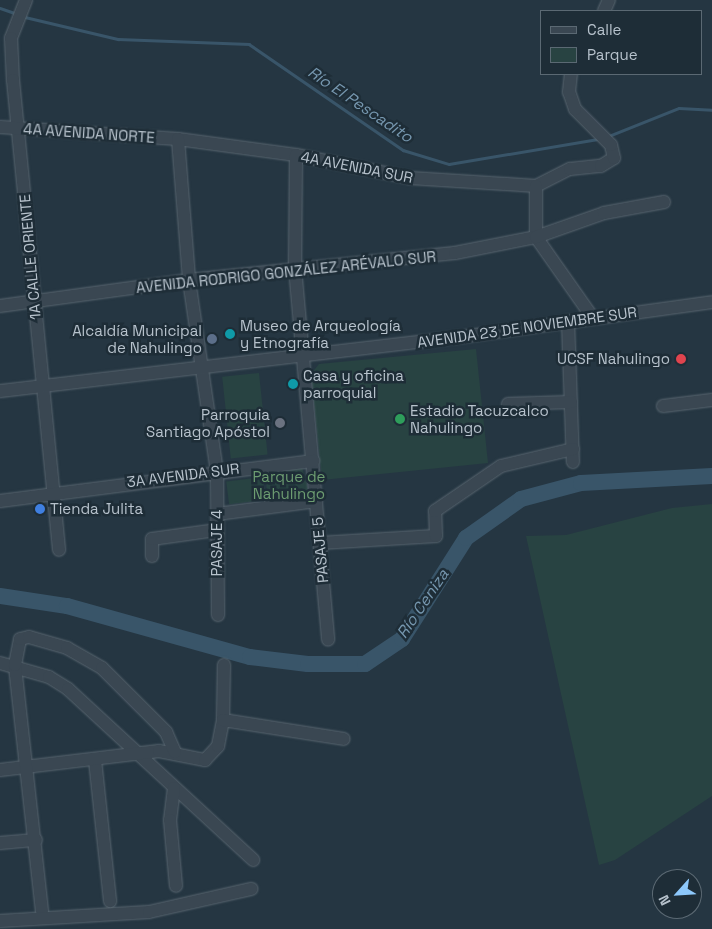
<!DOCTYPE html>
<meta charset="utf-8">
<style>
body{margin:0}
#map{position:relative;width:712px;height:929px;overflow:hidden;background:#253642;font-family:"Space Grotesk",sans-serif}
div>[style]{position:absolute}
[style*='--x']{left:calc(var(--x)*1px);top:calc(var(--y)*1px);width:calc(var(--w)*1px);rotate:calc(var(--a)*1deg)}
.green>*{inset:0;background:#284342;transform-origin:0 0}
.stream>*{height:2.5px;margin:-1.25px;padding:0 1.25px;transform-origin:1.25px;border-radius:1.25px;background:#395569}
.river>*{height:16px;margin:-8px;padding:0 8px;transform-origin:8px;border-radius:8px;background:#395569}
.roads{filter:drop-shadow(0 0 1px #58656f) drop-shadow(0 0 1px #58656f)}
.minor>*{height:12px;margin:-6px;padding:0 6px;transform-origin:6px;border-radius:6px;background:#3a4752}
.dots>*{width:14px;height:14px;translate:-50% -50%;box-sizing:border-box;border:2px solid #1e2d37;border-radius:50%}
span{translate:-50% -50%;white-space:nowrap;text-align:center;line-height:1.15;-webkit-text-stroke:5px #1e2d37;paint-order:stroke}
.street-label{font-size:15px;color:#b7c2cc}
.poi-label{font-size:15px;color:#b7c2cc}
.left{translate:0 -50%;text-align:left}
.right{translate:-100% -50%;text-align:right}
.park-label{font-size:15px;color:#6d9d71}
.water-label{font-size:16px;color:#7697af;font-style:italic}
.legend{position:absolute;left:540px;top:10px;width:162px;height:65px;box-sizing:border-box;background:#1e2d37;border:1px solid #5b6973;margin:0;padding:6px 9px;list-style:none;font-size:15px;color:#b7c2cc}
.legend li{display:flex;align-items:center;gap:10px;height:25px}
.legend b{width:25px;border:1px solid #5b6973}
.north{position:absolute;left:652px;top:869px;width:50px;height:50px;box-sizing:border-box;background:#1e2d37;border:1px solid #5b6973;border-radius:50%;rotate:244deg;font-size:14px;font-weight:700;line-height:20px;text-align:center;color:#b7c2cc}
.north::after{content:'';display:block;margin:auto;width:18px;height:22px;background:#8dc8fb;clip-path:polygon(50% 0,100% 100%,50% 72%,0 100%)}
</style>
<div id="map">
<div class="green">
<div style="clip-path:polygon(476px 349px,488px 463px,322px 480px,311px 374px,319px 364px)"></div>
<div style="left:259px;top:373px;width:82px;height:37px;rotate:84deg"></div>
<div style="clip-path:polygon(302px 467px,311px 499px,268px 505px,265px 470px)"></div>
<div style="left:263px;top:477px;width:23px;height:37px;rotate:83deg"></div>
<div style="clip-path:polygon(712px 504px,712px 796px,615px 860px,599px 865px,526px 536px,566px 535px,672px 508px)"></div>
</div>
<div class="stream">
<div style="--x:0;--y:8;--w:18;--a:19"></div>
<div style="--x:25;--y:17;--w:96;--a:13.3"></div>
<div style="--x:118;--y:39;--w:131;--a:2.2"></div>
<div style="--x:249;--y:44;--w:187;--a:34.5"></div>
<div style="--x:403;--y:150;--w:48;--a:16.9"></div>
<div style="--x:449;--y:164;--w:152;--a:-9.5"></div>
<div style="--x:609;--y:136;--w:75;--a:-21.8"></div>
<div style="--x:679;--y:108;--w:33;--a:3"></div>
</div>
<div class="river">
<div style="--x:0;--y:596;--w:68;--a:8.5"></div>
<div style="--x:67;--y:606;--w:190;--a:15.6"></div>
<div style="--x:250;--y:657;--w:58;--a:6.9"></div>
<div style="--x:308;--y:664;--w:57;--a:0"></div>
<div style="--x:365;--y:664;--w:45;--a:-34"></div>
<div style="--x:402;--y:639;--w:120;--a:-57.6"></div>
<div style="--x:466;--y:538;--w:67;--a:-35.3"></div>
<div style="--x:521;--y:499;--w:62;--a:-14.9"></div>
<div style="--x:581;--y:483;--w:131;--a:-3.1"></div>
</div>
<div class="roads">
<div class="minor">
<div style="--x:26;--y:0;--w:41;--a:111.5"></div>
<div style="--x:11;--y:38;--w:42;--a:87.3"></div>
<div style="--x:13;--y:80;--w:472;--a:84.4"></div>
<div style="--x:604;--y:11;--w:12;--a:-66"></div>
<div style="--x:0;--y:127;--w:178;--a:3.9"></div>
<div style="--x:178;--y:139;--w:119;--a:7.7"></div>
<div style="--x:296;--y:155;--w:116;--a:11.4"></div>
<div style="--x:410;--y:178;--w:126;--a:3.6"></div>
<div style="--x:178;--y:139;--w:141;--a:85.5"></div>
<div style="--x:189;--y:280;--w:193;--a:81.7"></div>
<div style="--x:217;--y:471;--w:144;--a:89.6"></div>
<div style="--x:296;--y:155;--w:113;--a:90.5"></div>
<div style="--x:295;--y:268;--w:373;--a:84.9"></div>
<div style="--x:536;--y:186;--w:38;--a:-27"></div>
<div style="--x:570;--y:169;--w:31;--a:-6"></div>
<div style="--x:601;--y:166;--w:15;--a:-32"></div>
<div style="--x:614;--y:158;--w:13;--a:-103"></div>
<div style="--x:611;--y:145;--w:51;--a:-135"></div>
<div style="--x:575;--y:109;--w:18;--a:-109"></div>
<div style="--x:569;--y:92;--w:18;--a:-84"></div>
<div style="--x:536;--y:237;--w:99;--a:54.9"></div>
<div style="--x:536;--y:237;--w:51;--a:-90"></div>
<div style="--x:0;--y:306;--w:191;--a:-7.8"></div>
<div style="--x:189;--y:280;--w:267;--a:-5.8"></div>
<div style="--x:455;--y:253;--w:83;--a:-11.2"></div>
<div style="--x:536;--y:237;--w:72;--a:-19.4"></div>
<div style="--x:604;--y:213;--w:61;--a:-10.4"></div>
<div style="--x:568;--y:321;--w:141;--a:88"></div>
<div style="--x:0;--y:391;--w:471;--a:-6.7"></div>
<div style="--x:468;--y:336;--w:246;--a:-7.9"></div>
<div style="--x:508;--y:404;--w:63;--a:-1.8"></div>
<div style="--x:663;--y:406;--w:49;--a:-7"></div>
<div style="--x:0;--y:501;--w:316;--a:-7.3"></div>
<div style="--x:217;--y:514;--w:100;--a:-7.5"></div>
<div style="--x:320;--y:543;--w:116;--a:-3.5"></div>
<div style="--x:436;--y:536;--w:25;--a:-92"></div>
<div style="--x:435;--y:511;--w:80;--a:-34.3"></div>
<div style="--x:501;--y:466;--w:74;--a:-13.3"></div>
<div style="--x:152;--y:556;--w:17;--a:-90"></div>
<div style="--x:152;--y:539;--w:66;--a:-7.9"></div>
<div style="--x:0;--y:663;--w:51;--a:15.9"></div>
<div style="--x:49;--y:677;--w:22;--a:32"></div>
<div style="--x:68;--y:689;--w:252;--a:42.7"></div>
<div style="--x:223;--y:720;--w:55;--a:-89"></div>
<div style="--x:95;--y:760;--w:142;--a:83.9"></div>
<div style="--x:0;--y:770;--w:160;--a:-6.8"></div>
<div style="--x:159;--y:751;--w:47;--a:11.1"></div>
<div style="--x:205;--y:760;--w:19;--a:-47"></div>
<div style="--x:218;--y:746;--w:26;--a:-79"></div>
<div style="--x:223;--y:720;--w:122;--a:8.9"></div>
<div style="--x:174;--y:788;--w:32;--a:97"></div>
<div style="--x:170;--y:820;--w:66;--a:84.8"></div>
<div style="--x:0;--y:843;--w:36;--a:-5"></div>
<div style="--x:42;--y:911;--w:247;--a:-96.3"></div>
<div style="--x:15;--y:665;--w:26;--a:-79"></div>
<div style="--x:20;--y:639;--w:9;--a:-13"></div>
<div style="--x:29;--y:637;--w:40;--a:16"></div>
<div style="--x:67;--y:648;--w:40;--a:29.7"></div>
<div style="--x:102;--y:668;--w:91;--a:45"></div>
<div style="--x:166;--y:732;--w:22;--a:66"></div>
<div style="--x:0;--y:921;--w:149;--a:-3.5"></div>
<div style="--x:149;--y:912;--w:105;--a:-12.7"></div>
</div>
</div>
<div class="dots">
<div style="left:230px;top:334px;background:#0f9aa8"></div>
<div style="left:212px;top:339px;background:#5c6f8a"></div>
<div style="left:681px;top:359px;background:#e0444e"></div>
<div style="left:293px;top:384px;background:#0f9aa8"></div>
<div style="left:400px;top:419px;background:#2e9e5b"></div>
<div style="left:280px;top:423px;background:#6b7280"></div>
<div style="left:40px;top:509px;background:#3f7fe0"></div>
</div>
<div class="street-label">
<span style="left:89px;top:133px;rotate:4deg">4A AVENIDA NORTE</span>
<span style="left:357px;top:167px;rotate:11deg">4A AVENIDA SUR</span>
<span style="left:30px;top:257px;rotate:-95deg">1A CALLE ORIENTE</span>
<span style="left:286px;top:272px;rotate:-6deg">AVENIDA RODRIGO GONZÁLEZ ARÉVALO SUR</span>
<span style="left:527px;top:327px;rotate:-8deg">AVENIDA 23 DE NOVIEMBRE SUR</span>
<span style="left:183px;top:475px;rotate:-7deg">3A AVENIDA SUR</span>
<span style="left:217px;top:543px;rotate:-90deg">PASAJE 4</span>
<span style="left:320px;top:550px;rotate:-95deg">PASAJE 5</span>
</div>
<div class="poi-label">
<span class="left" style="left:240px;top:334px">Museo de Arqueología<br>y Etnografía</span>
<span class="right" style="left:202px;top:339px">Alcaldía Municipal<br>de Nahulingo</span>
<span class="right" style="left:670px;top:359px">UCSF Nahulingo</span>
<span class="left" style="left:303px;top:384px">Casa y oficina<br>parroquial</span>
<span class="left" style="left:410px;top:419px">Estadio Tacuzcalco<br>Nahulingo</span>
<span class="right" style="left:270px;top:423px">Parroquia<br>Santiago Apóstol</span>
<span class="left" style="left:50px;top:509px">Tienda Julita</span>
</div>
<div class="park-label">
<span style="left:289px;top:485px">Parque de<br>Nahulingo</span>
</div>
<div class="water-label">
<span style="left:360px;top:105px;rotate:34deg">Río El Pescadito</span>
<span style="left:423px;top:604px;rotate:-56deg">Río Ceniza</span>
</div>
<ul class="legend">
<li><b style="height:6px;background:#3a4752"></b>Calle</li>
<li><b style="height:14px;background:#284342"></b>Parque</li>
</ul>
<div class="north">N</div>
</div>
